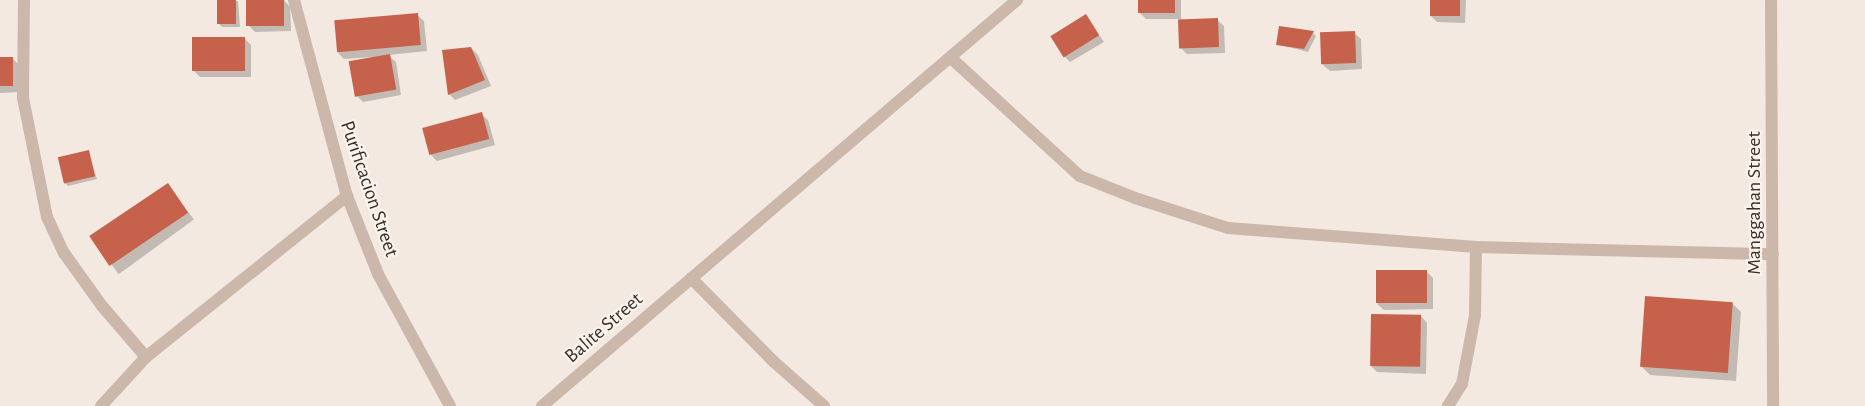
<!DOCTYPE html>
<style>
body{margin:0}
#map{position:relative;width:1865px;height:406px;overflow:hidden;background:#f3e9e0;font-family:"Alegreya Sans",sans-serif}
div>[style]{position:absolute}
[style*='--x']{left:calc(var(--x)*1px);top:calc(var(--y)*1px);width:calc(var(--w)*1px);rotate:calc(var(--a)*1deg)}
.shadow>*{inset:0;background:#0003;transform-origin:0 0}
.building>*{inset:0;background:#c6614b;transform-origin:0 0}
.street>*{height:12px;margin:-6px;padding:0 6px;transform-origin:6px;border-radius:6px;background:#ccb8ab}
span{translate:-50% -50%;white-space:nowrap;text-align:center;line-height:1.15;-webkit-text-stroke:4.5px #faf3ec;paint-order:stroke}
.street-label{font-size:20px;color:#392e2a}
</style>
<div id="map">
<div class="shadow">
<div style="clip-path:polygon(218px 0,238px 1px,240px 27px,222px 27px,219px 24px)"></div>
<div style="clip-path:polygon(284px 0,290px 7px,291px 31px,255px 32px,248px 25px)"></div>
<div style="clip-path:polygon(1139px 0,1181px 0,1181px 19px,1146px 19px,1139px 12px)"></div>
<div style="clip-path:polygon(1431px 0,1466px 0,1465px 23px,1437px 22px,1431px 16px)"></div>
<div style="clip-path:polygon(417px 15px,424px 21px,427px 51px,388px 55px,396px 62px,401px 95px,363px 102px,356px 95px,372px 57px,344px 59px,338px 53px)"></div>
<div style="clip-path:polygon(1086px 16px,1104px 42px,1070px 62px,1064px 56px)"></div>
<div style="clip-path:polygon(1217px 20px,1224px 26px,1225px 53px,1187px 54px,1181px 48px)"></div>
<div style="clip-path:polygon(1313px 33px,1316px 36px,1308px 52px,1277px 44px)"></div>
<div style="clip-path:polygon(1354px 33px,1361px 39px,1362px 69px,1330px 71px,1323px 65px)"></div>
<div style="clip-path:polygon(244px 38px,251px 45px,251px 77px,200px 77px,194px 71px)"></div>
<div style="clip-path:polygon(471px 48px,478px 55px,491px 86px,455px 100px,449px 94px)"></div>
<div style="clip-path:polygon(12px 58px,19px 65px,19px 92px,0 93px,0 59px)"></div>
<div style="clip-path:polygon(481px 114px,488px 120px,495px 145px,437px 161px,431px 155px)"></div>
<div style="clip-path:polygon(88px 152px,97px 179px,68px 186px,65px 183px)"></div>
<div style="left:168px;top:184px;width:44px;height:93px;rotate:54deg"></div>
<div style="clip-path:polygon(1426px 271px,1433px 278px,1433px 309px,1384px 310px,1377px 304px)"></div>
<div style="clip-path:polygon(1732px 303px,1741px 312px,1736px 381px,1650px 375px,1641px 366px)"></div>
<div style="clip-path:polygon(1421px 316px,1427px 323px,1426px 374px,1377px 372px,1371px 366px)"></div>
</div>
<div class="building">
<div style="left:217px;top:0;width:19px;height:24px"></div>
<div style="left:246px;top:0;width:38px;height:26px"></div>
<div style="left:1138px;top:0;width:37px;height:13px"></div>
<div style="left:1430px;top:0;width:30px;height:16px"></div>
<div style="left:418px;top:13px;width:32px;height:84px;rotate:85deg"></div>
<div style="left:1086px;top:14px;width:25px;height:42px;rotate:58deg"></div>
<div style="left:1218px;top:18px;width:29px;height:40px;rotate:88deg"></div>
<div style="clip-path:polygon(1279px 26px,1314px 31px,1304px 49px,1276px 45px)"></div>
<div style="left:1355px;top:31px;width:32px;height:35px;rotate:88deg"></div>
<div style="left:192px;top:37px;width:53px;height:34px"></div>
<div style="clip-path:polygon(471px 47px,485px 80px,448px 95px,442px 50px)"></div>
<div style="left:390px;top:54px;width:36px;height:42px;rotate:80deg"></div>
<div style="left:13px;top:57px;width:29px;height:13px;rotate:90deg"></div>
<div style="left:482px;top:112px;width:28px;height:62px;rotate:75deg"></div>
<div style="left:89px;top:150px;width:27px;height:32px;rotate:77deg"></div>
<div style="left:168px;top:183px;width:36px;height:95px;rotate:56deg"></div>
<div style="left:1427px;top:270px;width:33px;height:51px;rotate:90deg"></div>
<div style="left:1645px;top:296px;width:88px;height:71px;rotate:4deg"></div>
<div style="left:1371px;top:314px;width:50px;height:52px;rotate:1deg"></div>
</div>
<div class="street">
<div style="--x:24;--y:0;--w:98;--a:90.6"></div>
<div style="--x:23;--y:98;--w:121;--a:78.6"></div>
<div style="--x:47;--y:217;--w:40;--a:65"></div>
<div style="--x:64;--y:253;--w:65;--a:54.4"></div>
<div style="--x:102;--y:306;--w:67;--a:49.2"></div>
<div style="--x:294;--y:0;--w:203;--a:74.9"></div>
<div style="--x:347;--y:196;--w:84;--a:68.3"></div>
<div style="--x:378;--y:274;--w:150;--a:61.4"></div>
<div style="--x:1771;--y:0;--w:405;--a:89.7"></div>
<div style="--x:951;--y:58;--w:175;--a:42.5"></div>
<div style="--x:1080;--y:176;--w:59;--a:21.8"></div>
<div style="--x:1135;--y:198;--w:98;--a:17.9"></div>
<div style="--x:1228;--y:228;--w:249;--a:4.4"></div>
<div style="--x:1476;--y:247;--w:297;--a:1.4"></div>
<div style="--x:691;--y:278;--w:117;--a:45.3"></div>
<div style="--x:773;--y:361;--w:68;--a:41.4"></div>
<div style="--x:101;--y:406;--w:67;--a:-47.4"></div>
<div style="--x:146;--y:357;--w:258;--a:-38.7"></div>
<div style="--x:542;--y:406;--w:625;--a:-40.52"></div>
<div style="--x:1448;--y:406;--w:26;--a:-58"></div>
<div style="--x:1462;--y:384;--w:70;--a:-79.3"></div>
<div style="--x:1475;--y:315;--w:68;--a:-89.2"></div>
</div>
<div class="street-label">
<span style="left:369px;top:189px;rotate:71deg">Purificacion Street</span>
<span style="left:1754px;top:203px;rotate:-90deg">Manggahan Street</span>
<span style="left:604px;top:328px;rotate:-41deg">Balite Street</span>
</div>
</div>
